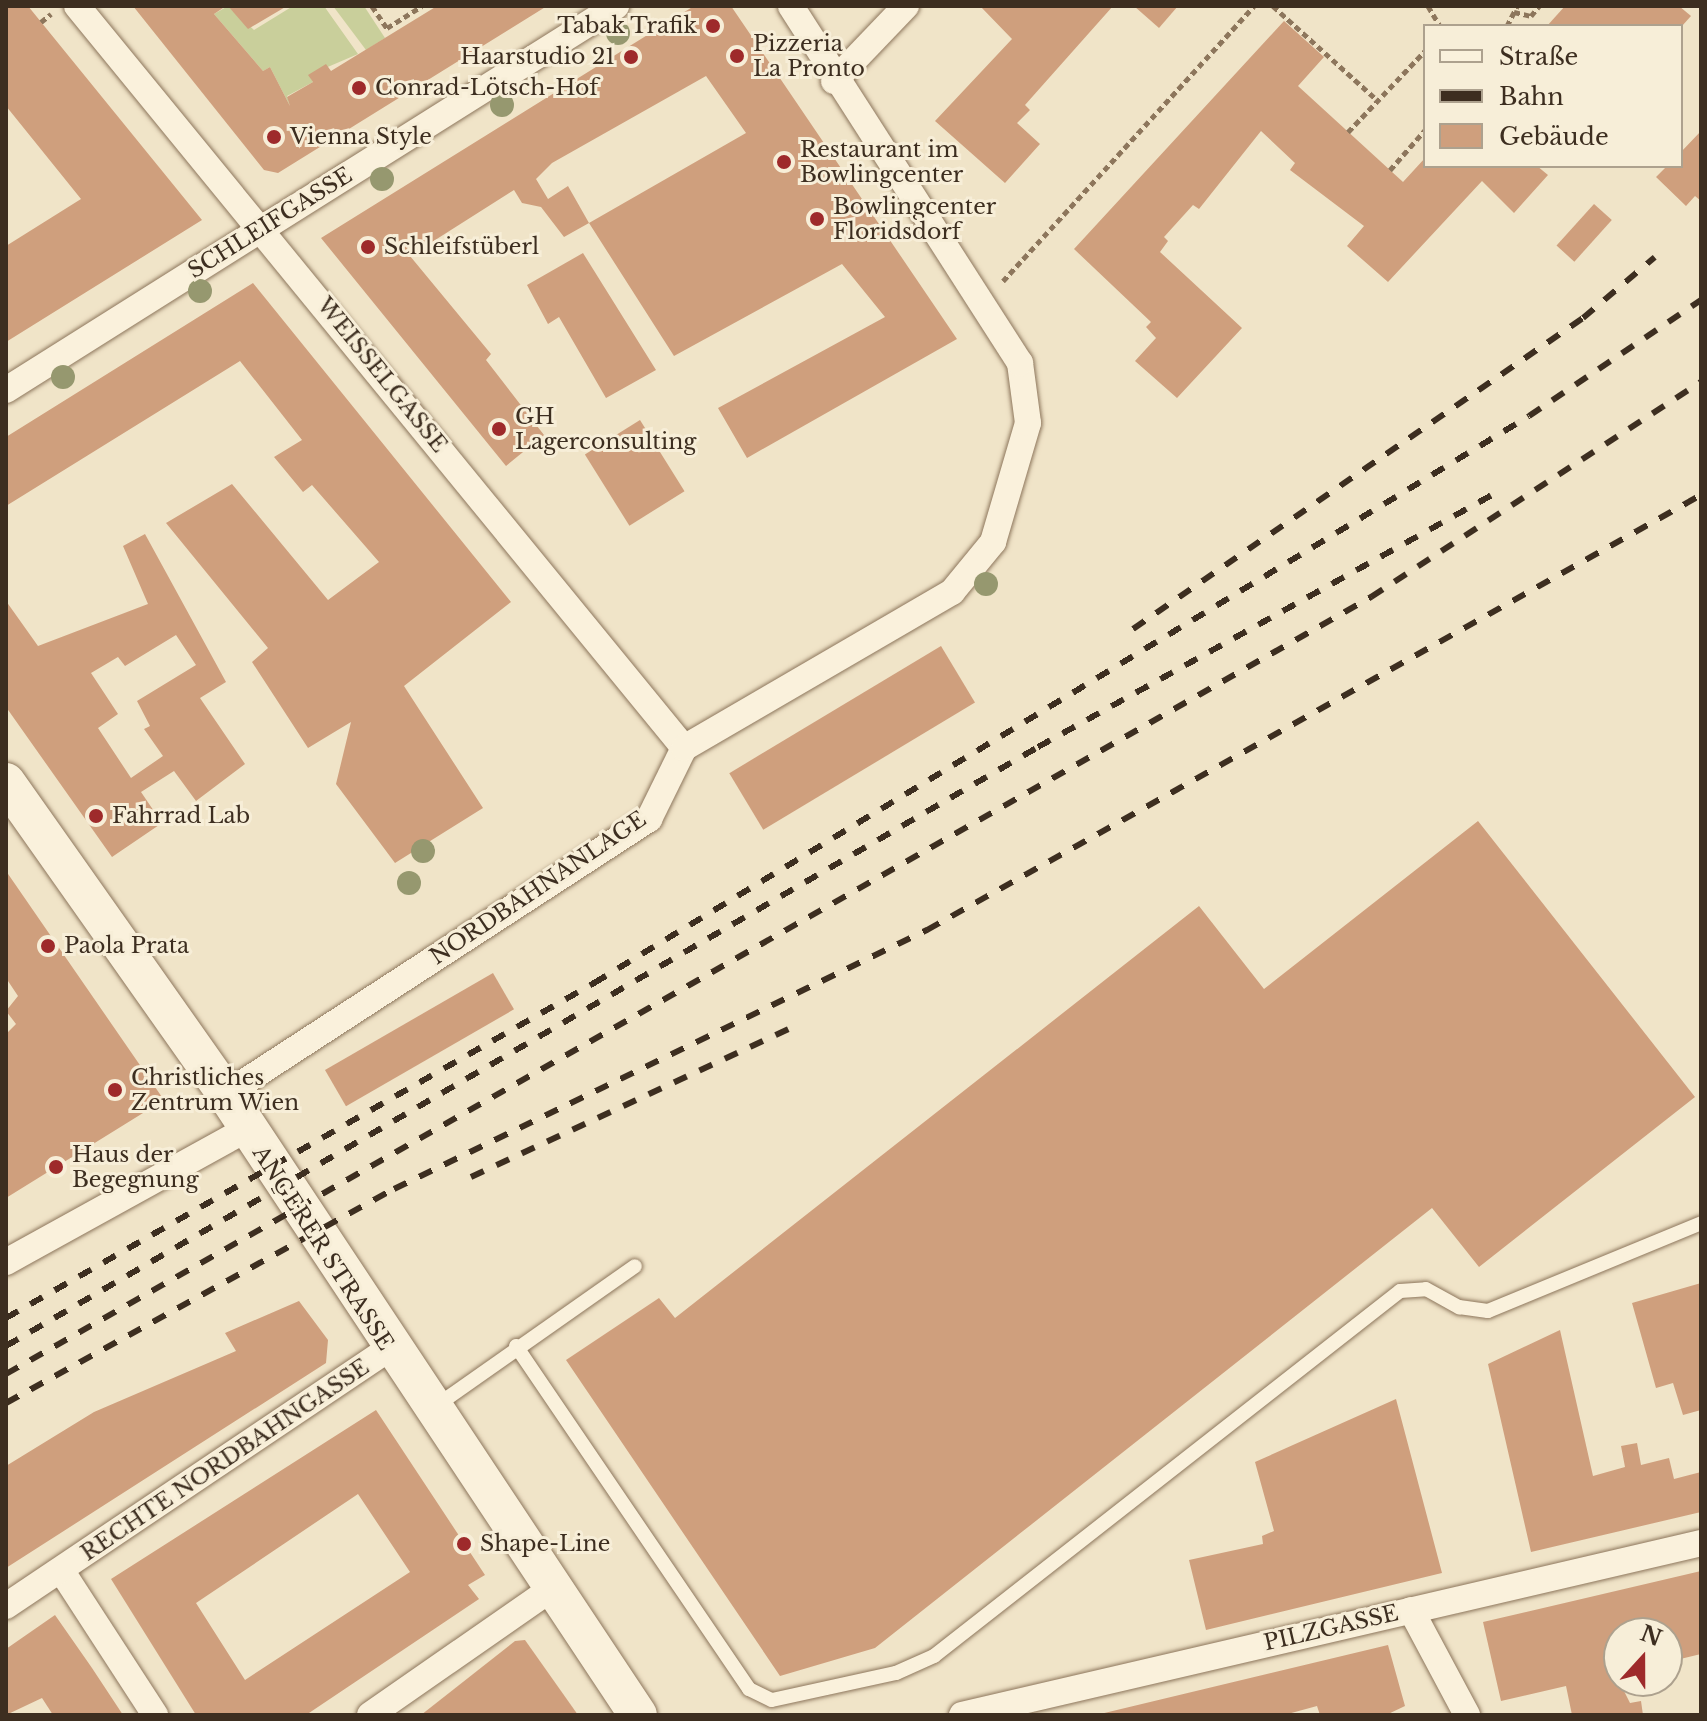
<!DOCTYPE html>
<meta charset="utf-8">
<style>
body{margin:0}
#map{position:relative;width:1707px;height:1721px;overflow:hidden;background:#f0e4c8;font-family:"Libre Baskerville",serif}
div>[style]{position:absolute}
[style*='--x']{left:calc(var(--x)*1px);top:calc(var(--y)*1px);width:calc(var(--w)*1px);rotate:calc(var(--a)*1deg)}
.green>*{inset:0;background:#c9cf9b}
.building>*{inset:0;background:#cf9f7d;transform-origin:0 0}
.path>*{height:5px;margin-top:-2.5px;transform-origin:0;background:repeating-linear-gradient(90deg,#8d765c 0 6px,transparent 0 10px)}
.roads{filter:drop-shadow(0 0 2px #8d765c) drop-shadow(0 0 2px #8d765c)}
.lane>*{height:14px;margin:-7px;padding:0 7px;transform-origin:7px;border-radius:7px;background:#faf1dc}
.street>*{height:26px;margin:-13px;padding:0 13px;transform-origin:13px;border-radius:13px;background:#faf1dc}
.secondary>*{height:38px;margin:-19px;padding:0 19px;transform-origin:19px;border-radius:19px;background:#faf1dc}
.rail>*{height:6px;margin-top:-3px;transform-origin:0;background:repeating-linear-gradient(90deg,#3d2e20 0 14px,transparent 0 28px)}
.trees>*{width:24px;height:24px;margin:-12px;border-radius:50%;background:#96986f}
.dots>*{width:22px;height:22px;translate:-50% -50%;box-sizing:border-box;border:4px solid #f7eed8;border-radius:50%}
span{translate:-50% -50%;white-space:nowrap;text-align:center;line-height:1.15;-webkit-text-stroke:6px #f7eed8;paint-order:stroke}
.poi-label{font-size:22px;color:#3d2e20}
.right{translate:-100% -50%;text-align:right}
.left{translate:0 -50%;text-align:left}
.street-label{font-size:22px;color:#3d2e20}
.frame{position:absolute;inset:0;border:8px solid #3d2e20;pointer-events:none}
.legend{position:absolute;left:1423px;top:24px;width:260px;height:144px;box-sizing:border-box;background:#f7eed8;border:2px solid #ada18e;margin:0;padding:10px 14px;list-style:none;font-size:24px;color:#3d2e20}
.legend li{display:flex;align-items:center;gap:16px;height:40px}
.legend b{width:40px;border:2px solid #ada18e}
.north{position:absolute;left:1603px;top:1617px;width:80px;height:80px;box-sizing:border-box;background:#f7eed8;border:2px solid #ada18e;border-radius:50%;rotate:21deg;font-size:22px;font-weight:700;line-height:32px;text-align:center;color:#3d2e20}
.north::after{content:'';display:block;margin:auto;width:28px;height:36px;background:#9e2a2b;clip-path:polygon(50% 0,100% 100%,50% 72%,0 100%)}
</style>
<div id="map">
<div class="green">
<div style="clip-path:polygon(228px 6px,254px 30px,293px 6px,324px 6px,358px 54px,309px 75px,313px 82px,287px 96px,290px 106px,270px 67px,263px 71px,214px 14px)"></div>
<div style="clip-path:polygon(333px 6px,364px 6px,385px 38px,366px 50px)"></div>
</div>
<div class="building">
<div style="clip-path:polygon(6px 6px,28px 6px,202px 220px,6px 342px,6px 246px,81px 199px,6px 106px)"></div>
<div style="clip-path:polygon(133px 6px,226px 6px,214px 14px,263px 71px,270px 67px,290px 106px,287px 97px,313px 82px,308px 75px,326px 64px,331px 71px,437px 6px,547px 6px,278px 173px,264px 170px)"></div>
<div style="clip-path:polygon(228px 6px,287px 6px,248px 29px)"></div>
<div style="clip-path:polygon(evenodd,694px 6px,731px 6px,957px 339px,747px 458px,718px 408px,885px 317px,842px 264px,674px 356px,589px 223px,564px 237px,541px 207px,522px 203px,514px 190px,410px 256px,491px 354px,486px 360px,544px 435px,506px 466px,321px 238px,694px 6px,706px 76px,746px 133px,589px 223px,568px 186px,548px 199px,536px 179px,552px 163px,706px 76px)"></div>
<div style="clip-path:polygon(980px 6px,1113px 6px,1025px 105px,1030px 110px,1017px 123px,1040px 144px,1005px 183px,935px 121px,1012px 39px)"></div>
<div style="clip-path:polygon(1134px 6px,1178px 6px,1159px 28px)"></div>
<div style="clip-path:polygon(1565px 6px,1679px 6px,1691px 16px,1682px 26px,1547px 26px)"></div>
<div style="clip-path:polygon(1284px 21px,1324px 57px,1298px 86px,1403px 182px,1425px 158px,1425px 166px,1537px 166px,1548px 175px,1514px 213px,1482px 181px,1388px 282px,1347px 246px,1364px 226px,1290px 170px,1295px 163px,1261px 131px,1199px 209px,1193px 205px,1164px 237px,1168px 241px,1160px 252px,1242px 328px,1177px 398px,1135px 361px,1156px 338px,1146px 327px,1151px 322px,1074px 249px)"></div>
<div style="clip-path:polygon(1701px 131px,1701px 201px,1695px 196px,1686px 206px,1656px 177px,1667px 166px,1681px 166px,1681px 152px)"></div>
<div style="left:1594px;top:204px;width:24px;height:56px;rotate:42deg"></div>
<div style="clip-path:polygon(583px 253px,656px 370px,606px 398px,559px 317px,548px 324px,527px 285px)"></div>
<div style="clip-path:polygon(253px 283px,511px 602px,404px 686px,483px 808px,395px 863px,336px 784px,351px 722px,308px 748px,252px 662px,268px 648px,166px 523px,232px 484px,328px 600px,379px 562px,312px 485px,303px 492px,274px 457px,302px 440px,240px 361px,6px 506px,6px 437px)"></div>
<div style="left:640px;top:420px;width:84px;height:65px;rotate:58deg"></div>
<div style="clip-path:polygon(evenodd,145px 534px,226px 682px,200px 698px,245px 764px,196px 801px,174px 771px,141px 792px,162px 823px,112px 857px,6px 707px,6px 601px,38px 646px,148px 604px,123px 546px,145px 534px,176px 635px,196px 665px,137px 701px,150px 726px,144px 729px,163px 756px,131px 778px,98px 728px,118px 714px,91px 673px,118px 657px,125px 666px,176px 635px)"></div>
<div style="left:941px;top:646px;width:66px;height:247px;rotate:59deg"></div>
<div style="clip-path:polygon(1478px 821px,1695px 1097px,1479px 1267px,1432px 1208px,875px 1648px,780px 1676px,566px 1360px,659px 1298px,675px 1318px,1199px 906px,1264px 989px)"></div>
<div style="clip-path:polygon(6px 871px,164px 1100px,6px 1198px,6px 1034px,16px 1024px,6px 1011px,18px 996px,6px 978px)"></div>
<div style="left:493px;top:973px;width:42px;height:194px;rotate:60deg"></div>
<div style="clip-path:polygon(1701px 1283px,1701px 1410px,1683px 1415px,1673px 1383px,1656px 1388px,1632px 1303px)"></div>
<div style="clip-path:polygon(299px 1301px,328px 1340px,326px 1363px,6px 1568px,6px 1466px,94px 1412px,236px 1351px,225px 1333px)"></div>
<div style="clip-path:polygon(1560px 1330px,1593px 1476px,1625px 1467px,1621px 1446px,1637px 1443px,1641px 1465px,1669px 1458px,1674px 1479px,1701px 1472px,1701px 1512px,1531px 1552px,1488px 1364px)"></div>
<div style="clip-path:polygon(1396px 1399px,1442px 1573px,1206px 1630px,1189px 1560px,1263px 1544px,1262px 1536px,1274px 1531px,1255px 1462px)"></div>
<div style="clip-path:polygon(evenodd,376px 1410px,485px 1575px,468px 1585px,479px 1599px,306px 1715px,196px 1715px,111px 1579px,376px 1410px,358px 1494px,410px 1572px,245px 1680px,196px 1603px,358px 1494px)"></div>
<div style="clip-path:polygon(1701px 1571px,1701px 1654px,1672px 1661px,1674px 1672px,1667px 1673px,1667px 1633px,1619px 1633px,1619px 1681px,1630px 1703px,1641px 1701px,1643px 1715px,1572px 1715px,1566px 1686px,1501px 1701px,1483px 1622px)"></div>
<div style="clip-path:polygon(55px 1615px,92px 1668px,123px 1715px,53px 1715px,42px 1698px,6px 1715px,6px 1649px)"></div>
<div style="clip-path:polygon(525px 1640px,578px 1715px,421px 1715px,515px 1641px)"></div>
<div style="clip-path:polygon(1388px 1645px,1405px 1706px,1386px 1715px,1320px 1715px,1317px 1706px,1284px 1715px,1096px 1715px)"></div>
</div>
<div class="path">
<div style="--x:372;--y:6;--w:27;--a:56"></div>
<div style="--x:387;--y:28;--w:41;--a:-32.2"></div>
<div style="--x:1273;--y:6;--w:142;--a:42.1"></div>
<div style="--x:1428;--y:6;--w:23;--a:59"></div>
<div style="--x:1514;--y:12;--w:17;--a:13"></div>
<div style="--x:1531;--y:16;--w:13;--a:-51"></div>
<div style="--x:41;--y:22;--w:13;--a:-39"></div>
<div style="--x:1507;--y:26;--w:22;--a:-63"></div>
<div style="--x:1348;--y:132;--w:112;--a:-46.5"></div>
<div style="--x:1390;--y:170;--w:53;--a:-48.8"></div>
<div style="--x:1003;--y:281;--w:372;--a:-47.6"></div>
</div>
<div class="roads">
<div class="lane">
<div style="--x:516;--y:1346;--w:415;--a:55.8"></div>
<div style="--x:749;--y:1689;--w:25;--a:26"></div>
<div style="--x:772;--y:1700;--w:127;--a:-12.3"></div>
<div style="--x:896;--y:1673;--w:42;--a:-24.1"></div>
<div style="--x:934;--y:1656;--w:592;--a:-38.07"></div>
<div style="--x:1400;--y:1291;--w:26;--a:-4"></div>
<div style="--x:1426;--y:1289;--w:38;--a:29"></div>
<div style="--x:1459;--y:1307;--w:29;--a:8"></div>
<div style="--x:1488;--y:1311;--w:230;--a:-22.4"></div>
<div style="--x:436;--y:1406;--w:243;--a:-35.1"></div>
</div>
<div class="street">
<div style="--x:77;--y:6;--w:959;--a:50.71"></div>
<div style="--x:834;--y:81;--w:104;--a:-46.2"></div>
<div style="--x:6;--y:390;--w:721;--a:-32.19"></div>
<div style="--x:226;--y:1094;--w:505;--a:-33.03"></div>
<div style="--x:649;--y:819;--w:79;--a:-63.8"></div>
<div style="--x:684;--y:748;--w:310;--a:-30.2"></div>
<div style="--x:952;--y:592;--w:65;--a:-50.6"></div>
<div style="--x:993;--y:542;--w:124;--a:-73.6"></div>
<div style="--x:1028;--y:423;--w:61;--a:-97.6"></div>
<div style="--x:1020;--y:363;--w:424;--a:-122.7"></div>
<div style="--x:6;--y:1262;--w:275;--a:-28.9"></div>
<div style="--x:61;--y:1570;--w:173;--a:57"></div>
<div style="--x:6;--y:1606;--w:460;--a:-33.9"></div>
<div style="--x:1411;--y:1610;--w:119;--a:61.9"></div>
<div style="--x:370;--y:1715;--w:224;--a:-34.8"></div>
<div style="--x:962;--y:1715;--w:759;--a:-13.1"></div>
</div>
<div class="secondary">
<div style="--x:6;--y:782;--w:382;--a:54.8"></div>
<div style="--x:226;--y:1094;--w:745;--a:56.44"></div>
</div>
</div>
<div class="rail">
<div style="--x:1133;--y:629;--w:547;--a:-34.65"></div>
<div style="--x:1583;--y:318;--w:94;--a:-40.3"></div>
<div style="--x:471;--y:1177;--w:351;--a:-25"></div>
<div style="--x:6;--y:1318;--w:677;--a:-29.67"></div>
<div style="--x:594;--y:983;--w:1093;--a:-31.23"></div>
<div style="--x:1529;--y:416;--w:207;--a:-34"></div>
<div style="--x:6;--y:1346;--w:1193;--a:-30.13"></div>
<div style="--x:1038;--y:747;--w:527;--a:-29.04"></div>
<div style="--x:6;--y:1374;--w:1571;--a:-29.65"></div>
<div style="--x:1371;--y:597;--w:394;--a:-33.1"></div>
<div style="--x:6;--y:1403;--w:443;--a:-28.9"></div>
<div style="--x:394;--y:1189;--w:593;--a:-25.92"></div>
<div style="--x:927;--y:930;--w:888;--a:-29.34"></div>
</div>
<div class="trees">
<div style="left:618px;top:33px"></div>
<div style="left:502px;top:105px"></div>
<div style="left:382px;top:179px"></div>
<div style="left:200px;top:291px"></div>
<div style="left:63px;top:377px"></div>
<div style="left:986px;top:584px"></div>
<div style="left:423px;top:851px"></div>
<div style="left:409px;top:883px"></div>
</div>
<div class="dots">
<div style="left:713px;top:26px;background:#9e2a2b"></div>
<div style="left:737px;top:56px;background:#9e2a2b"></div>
<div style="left:631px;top:57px;background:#9e2a2b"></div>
<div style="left:359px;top:88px;background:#9e2a2b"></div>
<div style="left:274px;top:137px;background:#9e2a2b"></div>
<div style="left:784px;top:162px;background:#9e2a2b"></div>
<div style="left:817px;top:219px;background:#9e2a2b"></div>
<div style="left:368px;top:247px;background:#9e2a2b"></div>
<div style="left:499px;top:429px;background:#9e2a2b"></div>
<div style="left:96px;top:816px;background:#9e2a2b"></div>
<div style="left:48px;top:946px;background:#9e2a2b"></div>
<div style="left:115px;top:1090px;background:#9e2a2b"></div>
<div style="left:56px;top:1167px;background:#9e2a2b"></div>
<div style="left:464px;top:1544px;background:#9e2a2b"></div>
</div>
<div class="poi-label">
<span class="right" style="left:697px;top:26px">Tabak Trafik</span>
<span class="left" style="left:753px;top:56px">Pizzeria<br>La Pronto</span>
<span class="right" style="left:615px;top:57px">Haarstudio 21</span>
<span class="left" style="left:375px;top:88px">Conrad-Lötsch-Hof</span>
<span class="left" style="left:290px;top:137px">Vienna Style</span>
<span class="left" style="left:800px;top:162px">Restaurant im<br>Bowlingcenter</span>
<span class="left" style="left:833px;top:219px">Bowlingcenter<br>Floridsdorf</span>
<span class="left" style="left:384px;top:247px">Schleifstüberl</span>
<span class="left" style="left:515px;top:429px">GH<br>Lagerconsulting</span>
<span class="left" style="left:112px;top:816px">Fahrrad Lab</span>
<span class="left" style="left:64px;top:946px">Paola Prata</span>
<span class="left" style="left:131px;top:1090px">Christliches<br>Zentrum Wien</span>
<span class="left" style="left:72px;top:1167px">Haus der<br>Begegnung</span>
<span class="left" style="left:480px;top:1544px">Shape-Line</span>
</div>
<div class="street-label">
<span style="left:270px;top:223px;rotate:-32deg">SCHLEIFGASSE</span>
<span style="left:382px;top:375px;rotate:51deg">WEISSELGASSE</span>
<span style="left:538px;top:888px;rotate:-34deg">NORDBAHNANLAGE</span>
<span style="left:323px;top:1248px;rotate:57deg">ANGERER STRASSE</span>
<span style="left:225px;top:1460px;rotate:-34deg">RECHTE NORDBAHNGASSE</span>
<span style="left:1331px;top:1628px;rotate:-13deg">PILZGASSE</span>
</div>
<div class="frame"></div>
<ul class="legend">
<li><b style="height:10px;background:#faf1dc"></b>Straße</li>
<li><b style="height:10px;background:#3d2e20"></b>Bahn</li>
<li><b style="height:22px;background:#cf9f7d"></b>Gebäude</li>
</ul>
<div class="north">N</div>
</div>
